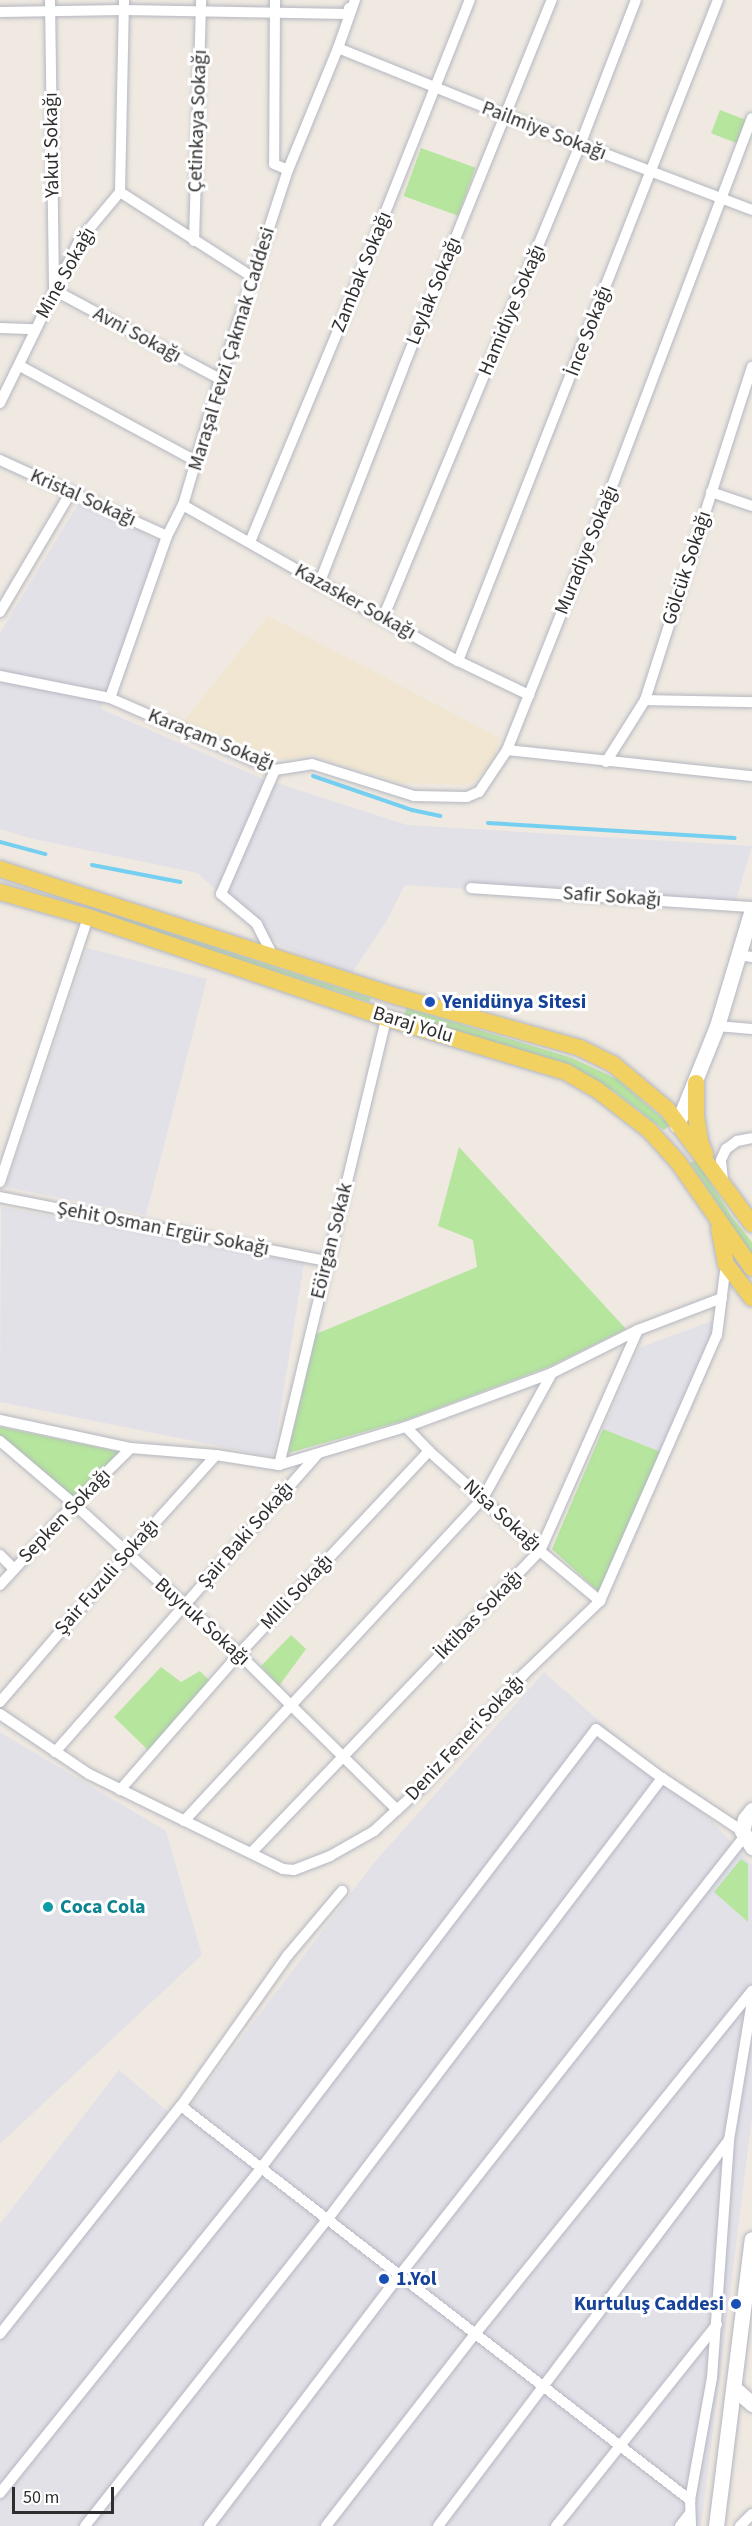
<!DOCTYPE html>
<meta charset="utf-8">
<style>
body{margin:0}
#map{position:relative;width:752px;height:2526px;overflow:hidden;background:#efe9e1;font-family:"Source Sans 3",sans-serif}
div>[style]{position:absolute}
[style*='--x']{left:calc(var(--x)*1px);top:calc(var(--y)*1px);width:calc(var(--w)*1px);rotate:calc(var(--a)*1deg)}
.industrial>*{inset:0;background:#e3e1e8}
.education>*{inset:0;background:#f0e6d1}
.green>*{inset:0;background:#b6e59e;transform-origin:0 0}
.stream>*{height:4px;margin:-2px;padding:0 2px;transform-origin:2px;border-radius:2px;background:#75cff0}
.roads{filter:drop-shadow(0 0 2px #b4b7c1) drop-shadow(0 0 2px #b4b7c1)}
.street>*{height:10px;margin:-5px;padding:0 5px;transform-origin:5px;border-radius:5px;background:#fff}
.secondary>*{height:15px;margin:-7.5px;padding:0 7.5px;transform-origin:7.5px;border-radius:7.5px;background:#fff}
.primary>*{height:16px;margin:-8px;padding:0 8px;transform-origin:8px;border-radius:8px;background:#f2d163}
.dots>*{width:16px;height:16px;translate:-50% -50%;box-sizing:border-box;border:3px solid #fff;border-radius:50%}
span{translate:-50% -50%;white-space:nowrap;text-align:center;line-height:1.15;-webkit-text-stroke:6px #fff;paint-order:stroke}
.street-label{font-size:20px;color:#2e2e2e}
.transit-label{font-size:20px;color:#164399;font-weight:700}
.left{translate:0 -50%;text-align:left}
.right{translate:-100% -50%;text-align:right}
.culture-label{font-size:20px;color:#0d838f;font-weight:700}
.scale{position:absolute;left:12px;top:2487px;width:102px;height:27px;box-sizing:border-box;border:3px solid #2e2e2e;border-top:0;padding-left:8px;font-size:18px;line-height:21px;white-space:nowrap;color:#2e2e2e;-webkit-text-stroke:4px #fff;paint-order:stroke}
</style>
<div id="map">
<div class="industrial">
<div style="clip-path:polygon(81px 499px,161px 543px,101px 709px,261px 778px,407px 825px,752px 846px,734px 907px,405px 885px,386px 922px,351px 974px,281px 946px,197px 873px,29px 838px,0 829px,0 633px)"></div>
<div style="clip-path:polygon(87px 948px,207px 979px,146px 1215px,6px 1187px)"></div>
<div style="clip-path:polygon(1px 1207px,304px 1263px,273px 1457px,0 1402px)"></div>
<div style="clip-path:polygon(712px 1321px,713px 1335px,661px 1452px,603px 1429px,639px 1348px)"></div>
<div style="clip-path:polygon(544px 1672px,711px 1820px,752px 1865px,752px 2117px,701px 2526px,0 2526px,0 2224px,119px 2070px,179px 2121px,372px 1865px)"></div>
<div style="clip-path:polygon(0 1732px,166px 1831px,202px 1955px,0 2144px)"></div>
</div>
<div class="education">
<div style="clip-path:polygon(268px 616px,500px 738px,492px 764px,469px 785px,400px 783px,311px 755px,282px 760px,184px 721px)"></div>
</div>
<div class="green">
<div style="left:720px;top:110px;width:28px;height:25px;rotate:21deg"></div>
<div style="left:421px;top:148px;width:58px;height:51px;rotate:20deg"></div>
<div style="clip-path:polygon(99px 910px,371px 998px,369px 1002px,99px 914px)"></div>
<div style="clip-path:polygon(407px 1008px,572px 1058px,617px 1079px,670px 1125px,664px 1130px,614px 1091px,570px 1067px,404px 1015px)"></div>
<div style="clip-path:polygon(459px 1147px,626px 1329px,551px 1366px,406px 1420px,288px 1453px,316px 1334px,477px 1267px,473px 1240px,438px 1226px)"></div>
<div style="clip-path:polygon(696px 1160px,732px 1217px,752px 1242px,752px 1255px,690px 1163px)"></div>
<div style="clip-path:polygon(0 1427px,130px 1454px,81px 1504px,0 1437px)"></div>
<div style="clip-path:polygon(603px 1429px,661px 1452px,601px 1594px,552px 1549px)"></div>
<div style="clip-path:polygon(291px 1635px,306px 1649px,279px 1686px,261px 1666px)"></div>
<div style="clip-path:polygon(161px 1667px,181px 1682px,200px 1671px,210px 1681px,149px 1751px,114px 1717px)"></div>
<div style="clip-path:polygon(741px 1859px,748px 1864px,748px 1922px,714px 1892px)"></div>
</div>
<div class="stream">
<div style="--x:313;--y:776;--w:105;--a:19"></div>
<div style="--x:412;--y:810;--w:29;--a:12"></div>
<div style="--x:488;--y:823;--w:247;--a:3.5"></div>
<div style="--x:0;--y:842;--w:47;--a:14.9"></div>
<div style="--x:92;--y:865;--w:90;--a:10.9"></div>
</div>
<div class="roads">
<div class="street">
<div style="--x:50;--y:0;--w:290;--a:89.2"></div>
<div style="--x:54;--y:290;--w:188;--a:28.2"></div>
<div style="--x:275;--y:0;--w:164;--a:90.3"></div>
<div style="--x:274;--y:164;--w:15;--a:23"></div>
<div style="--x:0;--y:12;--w:124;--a:-0.9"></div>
<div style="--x:124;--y:10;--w:224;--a:1"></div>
<div style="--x:348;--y:14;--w:6;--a:-81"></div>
<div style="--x:338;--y:48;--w:181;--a:22"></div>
<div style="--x:506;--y:116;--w:263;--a:20.9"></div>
<div style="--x:120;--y:192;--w:159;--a:32.7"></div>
<div style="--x:194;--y:241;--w:241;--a:-88.3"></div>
<div style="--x:0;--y:328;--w:35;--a:2"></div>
<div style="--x:20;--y:366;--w:200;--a:28.4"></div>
<div style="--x:0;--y:403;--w:180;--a:-64"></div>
<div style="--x:79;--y:241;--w:64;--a:-50.1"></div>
<div style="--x:120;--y:192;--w:192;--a:-88.8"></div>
<div style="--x:0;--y:460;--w:183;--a:24.5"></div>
<div style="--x:711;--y:492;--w:43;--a:18.9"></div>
<div style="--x:183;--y:505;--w:316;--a:29.6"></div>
<div style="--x:458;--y:661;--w:79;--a:25.6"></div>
<div style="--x:250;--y:542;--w:256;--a:-67.4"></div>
<div style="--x:348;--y:306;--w:329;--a:-68.3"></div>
<div style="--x:319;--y:584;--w:232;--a:-68.7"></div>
<div style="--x:403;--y:368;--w:397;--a:-68"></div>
<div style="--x:0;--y:612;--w:139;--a:-59.4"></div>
<div style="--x:383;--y:618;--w:512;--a:-67.39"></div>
<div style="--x:580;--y:145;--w:155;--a:-68.9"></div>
<div style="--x:458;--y:661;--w:710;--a:-68.53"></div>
<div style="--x:0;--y:676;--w:112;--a:11.3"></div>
<div style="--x:110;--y:698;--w:180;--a:23.6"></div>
<div style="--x:275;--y:770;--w:37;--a:-9"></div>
<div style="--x:312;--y:764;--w:107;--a:17.4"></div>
<div style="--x:414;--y:796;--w:53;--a:1.1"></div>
<div style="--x:467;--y:797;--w:13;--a:-23"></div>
<div style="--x:479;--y:792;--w:50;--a:-56.3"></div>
<div style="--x:507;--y:750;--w:276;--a:-68.3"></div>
<div style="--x:609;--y:494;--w:402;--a:-69.2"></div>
<div style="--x:110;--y:698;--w:172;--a:-70.6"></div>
<div style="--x:167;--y:536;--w:35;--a:-63"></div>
<div style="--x:183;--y:505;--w:131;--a:-73.6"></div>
<div style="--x:220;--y:379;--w:220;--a:-72"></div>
<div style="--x:288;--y:170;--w:132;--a:-67.7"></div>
<div style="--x:338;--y:48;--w:51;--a:-70.5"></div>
<div style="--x:645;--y:700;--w:107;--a:1.1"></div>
<div style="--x:507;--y:750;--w:246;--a:6.1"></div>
<div style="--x:606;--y:762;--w:73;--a:-57.8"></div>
<div style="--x:645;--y:700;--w:350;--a:-72.2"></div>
<div style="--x:471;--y:888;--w:282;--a:3.9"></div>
<div style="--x:738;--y:955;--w:14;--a:8"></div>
<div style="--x:274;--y:958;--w:38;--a:-117"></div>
<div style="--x:257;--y:924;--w:47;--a:-140.2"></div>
<div style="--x:221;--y:894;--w:135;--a:-66.5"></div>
<div style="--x:717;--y:1026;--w:35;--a:5"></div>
<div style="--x:723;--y:1180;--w:20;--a:-96"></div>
<div style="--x:721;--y:1160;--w:12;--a:-66"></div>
<div style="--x:726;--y:1149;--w:14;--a:-36"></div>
<div style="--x:737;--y:1141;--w:15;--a:-11"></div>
<div style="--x:0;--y:1182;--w:279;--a:-71.6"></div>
<div style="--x:0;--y:1197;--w:332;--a:11.1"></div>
<div style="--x:0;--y:1420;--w:134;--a:12.1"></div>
<div style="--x:131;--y:1448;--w:85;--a:4.7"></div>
<div style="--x:216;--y:1455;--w:64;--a:9"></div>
<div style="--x:279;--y:1465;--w:133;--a:-16.7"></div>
<div style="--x:406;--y:1427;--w:156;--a:-20.3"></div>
<div style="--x:552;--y:1373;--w:96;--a:-26.6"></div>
<div style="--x:638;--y:1330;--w:90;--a:-20.9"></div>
<div style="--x:406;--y:1427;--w:33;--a:46"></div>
<div style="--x:429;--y:1451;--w:149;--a:42"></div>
<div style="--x:540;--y:1551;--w:78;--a:39.8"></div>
<div style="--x:0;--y:1441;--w:97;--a:40.4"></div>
<div style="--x:74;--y:1504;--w:223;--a:42.3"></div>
<div style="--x:239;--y:1654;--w:222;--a:44.6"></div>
<div style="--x:279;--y:1465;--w:460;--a:-76.5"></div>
<div style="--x:0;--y:1555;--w:20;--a:45"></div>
<div style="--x:0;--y:1585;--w:110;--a:-47.6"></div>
<div style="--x:74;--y:1504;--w:80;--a:-44.5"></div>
<div style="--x:0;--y:1702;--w:195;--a:-49.4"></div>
<div style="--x:127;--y:1554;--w:133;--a:-48"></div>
<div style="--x:0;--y:1714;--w:107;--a:34"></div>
<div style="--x:89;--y:1774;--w:216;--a:26.1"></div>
<div style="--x:283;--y:1869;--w:11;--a:5"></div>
<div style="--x:294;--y:1870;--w:39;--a:-21"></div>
<div style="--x:330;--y:1856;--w:51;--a:-29.6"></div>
<div style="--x:374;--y:1831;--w:69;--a:-42.7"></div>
<div style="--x:425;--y:1784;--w:147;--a:-48"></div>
<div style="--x:523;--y:1675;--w:107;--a:-43.9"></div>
<div style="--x:600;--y:1601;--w:291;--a:-66.3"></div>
<div style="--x:717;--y:1335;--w:72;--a:-82.8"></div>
<div style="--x:55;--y:1752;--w:397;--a:-48.6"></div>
<div style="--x:120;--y:1790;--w:181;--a:-48.8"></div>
<div style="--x:239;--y:1654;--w:278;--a:-46.9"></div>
<div style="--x:184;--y:1821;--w:440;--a:-47.2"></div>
<div style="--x:483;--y:1498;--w:143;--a:-61.1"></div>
<div style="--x:251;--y:1853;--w:418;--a:-46.3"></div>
<div style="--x:540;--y:1551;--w:242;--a:-66.1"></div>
<div style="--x:181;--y:2106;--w:644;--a:37.74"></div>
<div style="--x:0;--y:2334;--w:291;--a:-51.6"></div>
<div style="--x:181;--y:2106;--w:185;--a:-54.7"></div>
<div style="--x:288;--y:1955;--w:84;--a:-49.8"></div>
<div style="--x:0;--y:2493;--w:417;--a:-51.2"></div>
<div style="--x:261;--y:2168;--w:552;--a:-52.65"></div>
<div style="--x:596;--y:1729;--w:82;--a:36.6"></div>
<div style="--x:662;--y:1778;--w:96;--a:33.5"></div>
<div style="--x:85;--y:2526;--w:390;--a:-51.7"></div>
<div style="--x:327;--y:2220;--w:555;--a:-52.84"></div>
<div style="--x:209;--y:2526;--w:314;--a:-52.8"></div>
<div style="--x:399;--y:2276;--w:558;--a:-51.84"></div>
<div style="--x:326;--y:2526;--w:243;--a:-52.2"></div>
<div style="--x:475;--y:2334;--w:441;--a:-51.1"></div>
<div style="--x:438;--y:2526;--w:482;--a:-53"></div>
<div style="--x:556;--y:2526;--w:258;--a:-51.4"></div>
<div style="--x:680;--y:2526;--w:16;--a:-52"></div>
<div style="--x:691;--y:2526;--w:26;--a:-92"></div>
<div style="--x:690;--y:2500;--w:124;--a:-79.8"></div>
<div style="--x:712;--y:2378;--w:239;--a:-85.9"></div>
<div style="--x:729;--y:2140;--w:141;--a:-80.6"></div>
<div style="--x:740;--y:2526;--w:17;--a:-45"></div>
</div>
<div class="secondary">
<div style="--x:677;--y:1125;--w:107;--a:-68"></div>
<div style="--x:717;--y:1026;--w:122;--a:-73.3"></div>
<div style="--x:752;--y:1810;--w:11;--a:128"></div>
<div style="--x:745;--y:1819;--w:12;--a:104"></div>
<div style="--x:742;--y:1831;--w:19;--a:58"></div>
<div style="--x:735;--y:2389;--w:23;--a:41"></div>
<div style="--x:716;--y:2526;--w:289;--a:-82.9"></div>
</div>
<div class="primary">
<div style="--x:0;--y:869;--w:419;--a:17.8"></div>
<div style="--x:399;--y:997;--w:188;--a:15.7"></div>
<div style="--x:580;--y:1048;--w:37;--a:26"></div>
<div style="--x:613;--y:1064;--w:70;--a:39.8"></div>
<div style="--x:667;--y:1109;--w:143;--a:53.5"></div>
<div style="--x:0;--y:892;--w:91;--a:15.9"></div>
<div style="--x:88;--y:917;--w:315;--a:18.7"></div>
<div style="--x:386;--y:1018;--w:188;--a:16.7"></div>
<div style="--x:566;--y:1072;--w:34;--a:30"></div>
<div style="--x:596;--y:1089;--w:67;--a:37.7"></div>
<div style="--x:649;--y:1130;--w:43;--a:47.8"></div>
<div style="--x:678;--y:1162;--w:129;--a:55.1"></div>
<div style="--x:696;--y:1083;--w:33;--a:90"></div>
<div style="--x:696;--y:1116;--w:26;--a:81"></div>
<div style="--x:700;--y:1142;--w:13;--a:67"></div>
<div style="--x:719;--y:1228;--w:37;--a:79"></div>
<div style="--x:726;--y:1264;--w:43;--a:52.6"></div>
</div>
</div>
<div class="dots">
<div style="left:430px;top:1002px;background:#1a4fb4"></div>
<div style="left:48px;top:1907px;background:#0f9aa8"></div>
<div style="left:384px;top:2279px;background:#1a4fb4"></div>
<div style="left:736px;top:2304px;background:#1a4fb4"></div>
</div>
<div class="street-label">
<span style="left:198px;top:121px;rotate:-88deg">Çetinkaya Sokağı</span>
<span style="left:544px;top:131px;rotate:21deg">Pailmiye Sokağı</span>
<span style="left:52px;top:145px;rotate:-91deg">Yakut Sokağı</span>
<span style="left:362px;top:272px;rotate:-68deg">Zambak Sokağı</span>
<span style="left:66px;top:273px;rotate:-61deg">Mine Sokağı</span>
<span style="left:434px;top:291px;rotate:-68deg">Leylak Sokağı</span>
<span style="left:512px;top:310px;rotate:-67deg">Hamidiye Sokağı</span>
<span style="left:589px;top:331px;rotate:-69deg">İnce Sokağı</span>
<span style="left:137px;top:335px;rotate:28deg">Avni Sokağı</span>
<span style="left:232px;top:349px;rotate:-73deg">Maraşal Fevzi Çakmak Caddesi</span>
<span style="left:83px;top:498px;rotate:24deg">Kristal Sokağı</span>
<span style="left:587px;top:550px;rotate:-68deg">Muradiye Sokağı</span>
<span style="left:687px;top:568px;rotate:-72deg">Gölcük Sokağı</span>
<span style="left:355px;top:602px;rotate:29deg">Kazasker Sokağı</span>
<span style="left:211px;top:740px;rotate:22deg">Karaçam Sokağı</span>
<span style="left:612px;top:897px;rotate:4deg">Safir Sokağı</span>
<span style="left:413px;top:1025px;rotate:17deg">Baraj Yolu</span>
<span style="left:163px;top:1229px;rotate:11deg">Şehit Osman Ergür Sokağı</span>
<span style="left:332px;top:1241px;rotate:-76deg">Eöirgan Sokak</span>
<span style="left:65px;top:1516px;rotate:-46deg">Sepken Sokağı</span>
<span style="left:502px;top:1516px;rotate:42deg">Nisa Sokağı</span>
<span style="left:246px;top:1535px;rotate:-49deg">Şair Baki Sokağı</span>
<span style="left:107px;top:1577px;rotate:-49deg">Şair Fuzuli Sokağı</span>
<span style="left:297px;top:1592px;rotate:-47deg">Milli Sokağı</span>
<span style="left:479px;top:1615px;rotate:-46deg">İktibas Sokağı</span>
<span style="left:202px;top:1622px;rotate:42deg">Buyruk Sokağı</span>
<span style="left:465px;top:1738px;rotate:-47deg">Deniz Feneri Sokağı</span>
</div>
<div class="transit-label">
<span class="left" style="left:442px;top:1002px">Yenidünya Sitesi</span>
<span class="left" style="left:396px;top:2279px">1.Yol</span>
<span class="right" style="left:724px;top:2304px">Kurtuluş Caddesi</span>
</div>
<div class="culture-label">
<span class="left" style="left:60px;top:1907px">Coca Cola</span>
</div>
<div class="scale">50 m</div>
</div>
